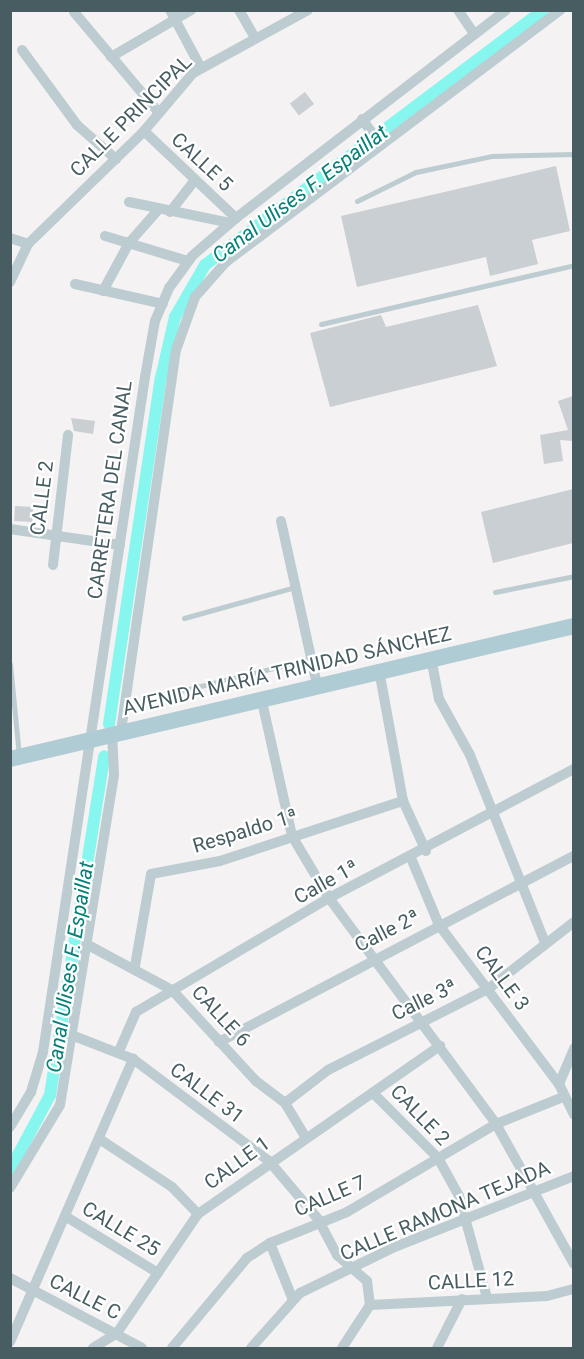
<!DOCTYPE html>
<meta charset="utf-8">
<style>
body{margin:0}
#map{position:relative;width:584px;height:1359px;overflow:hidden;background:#f4f2f3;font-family:Roboto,sans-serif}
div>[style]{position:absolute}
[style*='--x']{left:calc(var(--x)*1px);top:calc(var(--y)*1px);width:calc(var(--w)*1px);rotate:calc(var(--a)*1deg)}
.canal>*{height:12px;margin:-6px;padding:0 6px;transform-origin:6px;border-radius:6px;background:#86f6ef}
.building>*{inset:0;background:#c9cfd2;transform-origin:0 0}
.lane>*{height:5px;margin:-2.5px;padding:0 2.5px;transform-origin:2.5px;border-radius:2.5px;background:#bcccd0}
.street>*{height:10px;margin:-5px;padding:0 5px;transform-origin:5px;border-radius:5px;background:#bcccd0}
.primary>*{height:16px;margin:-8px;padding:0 8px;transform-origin:8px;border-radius:8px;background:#afcbd3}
span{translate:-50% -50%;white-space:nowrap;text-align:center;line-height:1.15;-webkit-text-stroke:4.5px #fff;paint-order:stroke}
.street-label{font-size:20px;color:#475d62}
.water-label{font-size:21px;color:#068078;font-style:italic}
.frame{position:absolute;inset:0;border:12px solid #475d62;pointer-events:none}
</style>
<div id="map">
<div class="canal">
<div style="--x:109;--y:724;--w:350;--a:-81.5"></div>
<div style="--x:161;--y:378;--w:63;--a:-77.1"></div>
<div style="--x:175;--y:317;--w:60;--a:-60"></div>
<div style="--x:205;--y:265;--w:423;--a:-37"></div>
<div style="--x:10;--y:1170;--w:85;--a:-61.9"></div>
<div style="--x:50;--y:1095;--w:343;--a:-80.9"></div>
</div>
<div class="building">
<div style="left:305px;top:92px;width:15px;height:19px;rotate:53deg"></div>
<div style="clip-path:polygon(556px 166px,570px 231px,532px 240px,538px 264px,490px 276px,486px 257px,357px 287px,341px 216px)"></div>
<div style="clip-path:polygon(478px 305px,497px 366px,330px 407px,310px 333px,381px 315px,386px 327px)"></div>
<div style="clip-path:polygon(573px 396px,573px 441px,560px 440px,563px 461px,544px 464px,540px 435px,568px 430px,558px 401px)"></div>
<div style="clip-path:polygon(71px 418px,95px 421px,93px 434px,74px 431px)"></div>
<div style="clip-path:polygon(573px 489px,573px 543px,493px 563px,481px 512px)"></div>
<div style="left:15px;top:506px;width:18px;height:15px;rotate:3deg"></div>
</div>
<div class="lane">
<div style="--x:357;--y:201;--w:66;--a:-26.2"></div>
<div style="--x:416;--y:172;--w:78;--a:-11.9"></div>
<div style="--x:492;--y:156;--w:82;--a:-1.4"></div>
<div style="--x:321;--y:324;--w:260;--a:-13.1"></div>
<div style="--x:495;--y:592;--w:81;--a:-11.4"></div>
<div style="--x:184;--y:618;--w:115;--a:-15.6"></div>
<div style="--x:10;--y:664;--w:91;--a:84.4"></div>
<div style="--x:168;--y:694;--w:147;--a:-13.8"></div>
</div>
<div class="street">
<div style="--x:170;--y:10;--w:66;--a:61.9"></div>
<div style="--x:239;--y:10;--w:32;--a:60"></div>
<div style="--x:458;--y:10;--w:29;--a:56"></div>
<div style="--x:74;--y:12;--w:132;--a:49.9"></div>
<div style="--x:22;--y:50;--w:93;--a:53.7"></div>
<div style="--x:77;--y:125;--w:52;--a:41.1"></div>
<div style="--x:111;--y:57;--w:93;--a:-30.4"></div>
<div style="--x:362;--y:119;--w:32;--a:54"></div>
<div style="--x:144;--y:131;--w:127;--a:43.4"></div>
<div style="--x:129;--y:202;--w:103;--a:11.7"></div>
<div style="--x:170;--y:212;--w:41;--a:-52"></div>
<div style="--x:105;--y:236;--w:87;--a:16.8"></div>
<div style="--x:10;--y:238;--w:19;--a:18"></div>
<div style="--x:10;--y:282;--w:42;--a:-64.7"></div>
<div style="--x:28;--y:244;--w:162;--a:-44.2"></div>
<div style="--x:144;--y:131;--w:76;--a:-49.8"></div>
<div style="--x:193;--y:73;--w:131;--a:-28.7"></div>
<div style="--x:75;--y:284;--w:90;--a:12.8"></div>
<div style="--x:103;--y:291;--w:55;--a:-61.6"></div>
<div style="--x:129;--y:243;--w:44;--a:-48.7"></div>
<div style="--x:281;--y:521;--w:168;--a:77.6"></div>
<div style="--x:10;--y:529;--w:111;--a:8.3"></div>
<div style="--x:53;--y:565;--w:131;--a:-83.4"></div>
<div style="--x:431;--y:658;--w:42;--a:79"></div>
<div style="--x:439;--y:699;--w:64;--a:61"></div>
<div style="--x:470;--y:755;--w:199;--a:68.2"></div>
<div style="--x:379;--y:670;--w:133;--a:79.6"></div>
<div style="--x:403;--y:801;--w:55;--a:65.3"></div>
<div style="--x:261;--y:697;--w:142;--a:77.4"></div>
<div style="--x:292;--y:836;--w:72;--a:59.2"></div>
<div style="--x:329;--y:898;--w:281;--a:53.5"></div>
<div style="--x:496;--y:1124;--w:160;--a:60.9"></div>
<div style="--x:121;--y:731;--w:385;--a:-81.8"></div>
<div style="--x:176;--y:350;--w:56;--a:-70.3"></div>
<div style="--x:195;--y:297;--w:47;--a:-48.5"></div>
<div style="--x:226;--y:262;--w:419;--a:-37"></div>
<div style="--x:411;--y:858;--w:73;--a:67.3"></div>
<div style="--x:439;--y:925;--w:199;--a:53"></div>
<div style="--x:559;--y:1084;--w:34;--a:64"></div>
<div style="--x:88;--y:945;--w:95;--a:28.2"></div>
<div style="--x:172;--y:990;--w:124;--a:47.3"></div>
<div style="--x:256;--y:1081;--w:36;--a:37"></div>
<div style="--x:285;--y:1103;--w:41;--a:59"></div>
<div style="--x:135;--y:966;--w:93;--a:-80.1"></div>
<div style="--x:151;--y:874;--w:70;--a:-10.7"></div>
<div style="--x:220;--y:861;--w:193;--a:-18.2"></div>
<div style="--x:74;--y:1036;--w:63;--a:21.3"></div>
<div style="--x:133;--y:1059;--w:170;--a:36.9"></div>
<div style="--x:269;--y:1161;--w:76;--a:49.8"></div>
<div style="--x:318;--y:1219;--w:41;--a:62.2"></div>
<div style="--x:337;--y:1255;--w:40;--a:41"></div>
<div style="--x:367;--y:1281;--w:24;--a:83"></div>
<div style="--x:370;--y:1305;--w:51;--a:123.1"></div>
<div style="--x:219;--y:1042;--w:401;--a:-27.7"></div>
<div style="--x:119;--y:1051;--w:43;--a:-66.4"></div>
<div style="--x:136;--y:1012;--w:224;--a:-30.6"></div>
<div style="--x:329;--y:898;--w:277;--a:-27.8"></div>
<div style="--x:559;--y:1084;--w:39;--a:-67"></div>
<div style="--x:373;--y:1093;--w:92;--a:45"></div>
<div style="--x:438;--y:1158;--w:43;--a:61.1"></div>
<div style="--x:459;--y:1196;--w:106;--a:74.6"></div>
<div style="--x:285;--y:1103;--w:54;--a:-37.5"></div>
<div style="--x:328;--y:1070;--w:179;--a:-26.9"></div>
<div style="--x:488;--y:989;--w:109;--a:-37.9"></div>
<div style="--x:10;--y:1127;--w:41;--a:-59"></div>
<div style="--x:31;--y:1092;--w:42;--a:-73.3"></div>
<div style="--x:43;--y:1052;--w:683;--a:-81.41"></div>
<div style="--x:145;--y:377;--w:57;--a:-79.9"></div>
<div style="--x:155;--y:321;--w:36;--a:-67"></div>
<div style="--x:169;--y:288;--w:39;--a:-54"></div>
<div style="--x:192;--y:256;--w:58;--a:-40.8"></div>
<div style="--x:236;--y:218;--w:341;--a:-37.6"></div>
<div style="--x:101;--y:1140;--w:85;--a:33.5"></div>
<div style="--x:172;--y:1187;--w:37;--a:46"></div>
<div style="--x:10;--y:1188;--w:97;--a:-58.9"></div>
<div style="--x:60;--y:1105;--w:335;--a:-80.7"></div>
<div style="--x:114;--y:774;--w:41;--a:-92.8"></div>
<div style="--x:65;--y:1216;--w:109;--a:31.5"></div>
<div style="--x:270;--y:1243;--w:61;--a:68"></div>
<div style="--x:10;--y:1278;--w:149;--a:27.9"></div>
<div style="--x:370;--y:1305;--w:177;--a:-2.9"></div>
<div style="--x:547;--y:1296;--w:28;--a:-15"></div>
<div style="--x:10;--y:1342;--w:309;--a:-66.5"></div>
<div style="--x:93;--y:1348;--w:28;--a:-32"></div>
<div style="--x:117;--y:1333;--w:144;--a:-55.8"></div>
<div style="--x:198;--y:1214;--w:295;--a:-34.8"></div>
<div style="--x:172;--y:1348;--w:117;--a:-50.2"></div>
<div style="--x:247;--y:1258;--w:27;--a:-33"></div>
<div style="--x:270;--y:1243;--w:83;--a:-21.9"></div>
<div style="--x:347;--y:1212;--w:173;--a:-30.6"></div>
<div style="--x:496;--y:1124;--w:72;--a:-21.9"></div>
<div style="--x:251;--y:1348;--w:74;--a:-48.3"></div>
<div style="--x:300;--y:1293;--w:108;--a:-25.9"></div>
<div style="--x:397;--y:1246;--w:190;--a:-21.6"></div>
<div style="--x:437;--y:1348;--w:55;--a:-63"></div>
</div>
<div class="primary">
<div style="--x:10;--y:759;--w:579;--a:-13.27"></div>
</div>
<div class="street-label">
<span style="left:131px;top:116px;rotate:-45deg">CALLE PRINCIPAL</span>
<span style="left:202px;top:162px;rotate:43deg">CALLE 5</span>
<span style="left:110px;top:490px;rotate:-82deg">CARRETERA DEL CANAL</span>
<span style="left:42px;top:498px;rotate:-83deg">CALLE 2</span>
<span style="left:287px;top:671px;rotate:-13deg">AVENIDA MARÍA TRINIDAD SÁNCHEZ</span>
<span style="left:245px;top:831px;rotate:-17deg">Respaldo 1ª</span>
<span style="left:326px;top:882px;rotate:-29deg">Calle 1ª</span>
<span style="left:387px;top:931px;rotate:-27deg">Calle 2ª</span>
<span style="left:502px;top:978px;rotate:53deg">CALLE 3</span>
<span style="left:424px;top:1000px;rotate:-26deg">Calle 3ª</span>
<span style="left:221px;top:1016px;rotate:47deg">CALLE 6</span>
<span style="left:207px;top:1093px;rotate:37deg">CALLE 31</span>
<span style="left:420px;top:1115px;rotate:46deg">CALLE 2</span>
<span style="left:237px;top:1163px;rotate:-36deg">CALLE 1</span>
<span style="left:330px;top:1196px;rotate:-23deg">CALLE 7</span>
<span style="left:445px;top:1211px;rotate:-23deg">CALLE RAMONA TEJADA</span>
<span style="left:121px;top:1229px;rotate:31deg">CALLE 25</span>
<span style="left:471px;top:1281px;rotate:-3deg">CALLE 12</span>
<span style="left:85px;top:1297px;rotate:27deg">CALLE C</span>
</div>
<div class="water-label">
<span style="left:300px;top:194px;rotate:-37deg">Canal Ulises F. Espaillat</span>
<span style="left:70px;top:967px;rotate:-81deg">Canal Ulises F. Espaillat</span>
</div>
<div class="frame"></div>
</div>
